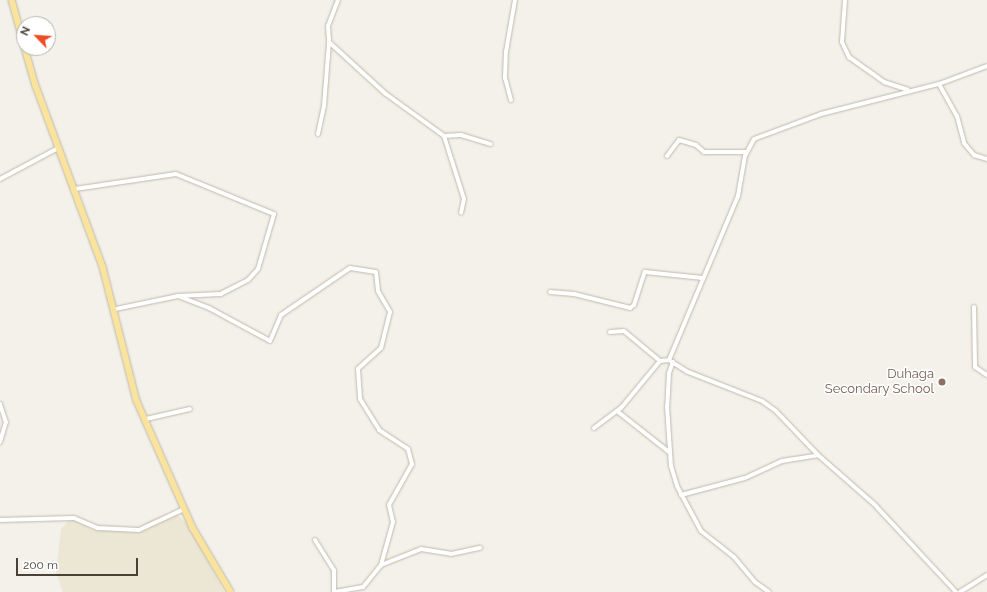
<!DOCTYPE html>
<style>
body{margin:0}
#map{position:relative;width:987px;height:592px;overflow:hidden;background:#f3f1e9;font-family:Raleway,sans-serif}
div>[style]{position:absolute}
[style*='--x']{left:calc(var(--x)*1px);top:calc(var(--y)*1px);width:calc(var(--w)*1px);rotate:calc(var(--a)*1deg)}
.education>*{inset:0;background:#ece6d4}
.roads{filter:drop-shadow(0 0 1px #bfb9ac) drop-shadow(0 0 1px #bfb9ac)}
.minor>*{height:4px;margin:-2px;padding:0 2px;transform-origin:2px;border-radius:2px;background:#fff}
.major>*{height:5.5px;margin:-2.75px;padding:0 2.75px;transform-origin:2.75px;border-radius:2.75px;background:#f9e39d}
.dots>*{width:11px;height:11px;translate:-50% -50%;box-sizing:border-box;border:2px solid #fff;border-radius:50%}
span{translate:-50% -50%;white-space:nowrap;text-align:center;line-height:1.15;-webkit-text-stroke:3px #fff;paint-order:stroke}
.education-label{font-size:13px;color:#785e54}
.right{translate:-100% -50%;text-align:right}
.north{position:absolute;left:16px;top:16px;width:40px;height:40px;box-sizing:border-box;background:#fff;border:1px solid #b5b3af;border-radius:50%;rotate:295deg;font-size:11px;font-weight:700;line-height:16px;text-align:center;color:#474238}
.north::after{content:'';display:block;margin:auto;width:14px;height:18px;background:#ef4d25;clip-path:polygon(50% 0,100% 100%,50% 72%,0 100%)}
.scale{position:absolute;left:16px;top:558px;width:122px;height:18px;box-sizing:border-box;border:2px solid #474238;border-top:0;padding-left:5px;font-size:12px;line-height:14px;white-space:nowrap;color:#474238;-webkit-text-stroke:3px #fff;paint-order:stroke}
</style>
<div id="map">
<div class="education">
<div style="clip-path:polygon(175px 512px,192px 529px,224px 592px,63px 592px,56px 573px,61px 529px,71px 518px,93px 530px,134px 530px,153px 519px)"></div>
</div>
<div class="roads">
<div class="minor">
<div style="--x:338;--y:0;--w:28;--a:111"></div>
<div style="--x:328;--y:26;--w:16;--a:86"></div>
<div style="--x:329;--y:42;--w:77;--a:42.4"></div>
<div style="--x:386;--y:94;--w:72;--a:35.9"></div>
<div style="--x:444;--y:136;--w:66;--a:72.4"></div>
<div style="--x:464;--y:199;--w:14;--a:102"></div>
<div style="--x:845;--y:0;--w:42;--a:94.1"></div>
<div style="--x:842;--y:42;--w:17;--a:65"></div>
<div style="--x:849;--y:57;--w:43;--a:35.5"></div>
<div style="--x:884;--y:82;--w:25;--a:18"></div>
<div style="--x:939;--y:84;--w:37;--a:61"></div>
<div style="--x:957;--y:116;--w:28;--a:75"></div>
<div style="--x:964;--y:143;--w:16;--a:50"></div>
<div style="--x:974;--y:155;--w:14;--a:17"></div>
<div style="--x:511;--y:100;--w:23;--a:-105"></div>
<div style="--x:505;--y:78;--w:26;--a:-88"></div>
<div style="--x:506;--y:52;--w:53;--a:-80.2"></div>
<div style="--x:318;--y:134;--w:29;--a:-78"></div>
<div style="--x:324;--y:106;--w:64;--a:-85.5"></div>
<div style="--x:444;--y:136;--w:17;--a:-3"></div>
<div style="--x:461;--y:135;--w:31;--a:17"></div>
<div style="--x:667;--y:156;--w:20;--a:-53"></div>
<div style="--x:679;--y:140;--w:18;--a:16"></div>
<div style="--x:696;--y:145;--w:11;--a:41"></div>
<div style="--x:704;--y:152;--w:42;--a:0"></div>
<div style="--x:0;--y:179;--w:66;--a:-28.1"></div>
<div style="--x:75;--y:189;--w:102;--a:-8.4"></div>
<div style="--x:176;--y:174;--w:106;--a:22.2"></div>
<div style="--x:274;--y:214;--w:57;--a:106.2"></div>
<div style="--x:258;--y:269;--w:15;--a:132"></div>
<div style="--x:248;--y:280;--w:30;--a:153"></div>
<div style="--x:221;--y:294;--w:43;--a:177.3"></div>
<div style="--x:178;--y:296;--w:63;--a:168.2"></div>
<div style="--x:550;--y:292;--w:24;--a:5"></div>
<div style="--x:574;--y:294;--w:58;--a:14"></div>
<div style="--x:630;--y:308;--w:5;--a:-37"></div>
<div style="--x:634;--y:305;--w:35;--a:-72"></div>
<div style="--x:645;--y:272;--w:58;--a:5.9"></div>
<div style="--x:178;--y:296;--w:33;--a:21"></div>
<div style="--x:209;--y:308;--w:69;--a:28.4"></div>
<div style="--x:270;--y:341;--w:28;--a:-67"></div>
<div style="--x:281;--y:315;--w:83;--a:-34.3"></div>
<div style="--x:350;--y:268;--w:26;--a:9"></div>
<div style="--x:376;--y:272;--w:19;--a:84"></div>
<div style="--x:378;--y:291;--w:24;--a:60"></div>
<div style="--x:390;--y:312;--w:37;--a:104"></div>
<div style="--x:381;--y:348;--w:31;--a:138"></div>
<div style="--x:358;--y:369;--w:30;--a:86"></div>
<div style="--x:360;--y:399;--w:36;--a:58"></div>
<div style="--x:379;--y:430;--w:35;--a:33"></div>
<div style="--x:408;--y:449;--w:16;--a:75"></div>
<div style="--x:412;--y:464;--w:47;--a:119.3"></div>
<div style="--x:389;--y:505;--w:17;--a:77"></div>
<div style="--x:393;--y:522;--w:45;--a:105.6"></div>
<div style="--x:381;--y:565;--w:28;--a:129"></div>
<div style="--x:363;--y:587;--w:29;--a:170"></div>
<div style="--x:974;--y:307;--w:60;--a:89"></div>
<div style="--x:975;--y:367;--w:14;--a:34"></div>
<div style="--x:610;--y:332;--w:14;--a:-4"></div>
<div style="--x:624;--y:331;--w:47;--a:39.8"></div>
<div style="--x:660;--y:361;--w:9;--a:-6"></div>
<div style="--x:673;--y:362;--w:12;--a:110"></div>
<div style="--x:669;--y:373;--w:33;--a:93"></div>
<div style="--x:667;--y:406;--w:60;--a:86.2"></div>
<div style="--x:671;--y:466;--w:21;--a:73"></div>
<div style="--x:677;--y:486;--w:51;--a:61.9"></div>
<div style="--x:701;--y:531;--w:42;--a:38.2"></div>
<div style="--x:734;--y:557;--w:33;--a:50"></div>
<div style="--x:755;--y:582;--w:17;--a:36"></div>
<div style="--x:0;--y:404;--w:19;--a:72"></div>
<div style="--x:6;--y:422;--w:21;--a:107"></div>
<div style="--x:617;--y:411;--w:66;--a:38.3"></div>
<div style="--x:146;--y:419;--w:45;--a:-12.8"></div>
<div style="--x:594;--y:428;--w:34;--a:-37"></div>
<div style="--x:621;--y:408;--w:61;--a:-50.3"></div>
<div style="--x:681;--y:495;--w:66;--a:-14.9"></div>
<div style="--x:745;--y:478;--w:41;--a:-24.7"></div>
<div style="--x:782;--y:461;--w:36;--a:-9"></div>
<div style="--x:0;--y:520;--w:74;--a:-1.5"></div>
<div style="--x:74;--y:518;--w:26;--a:23"></div>
<div style="--x:98;--y:528;--w:41;--a:2.8"></div>
<div style="--x:139;--y:530;--w:50;--a:-25"></div>
<div style="--x:315;--y:540;--w:36;--a:58"></div>
<div style="--x:334;--y:570;--w:22;--a:90"></div>
<div style="--x:381;--y:565;--w:43;--a:-21.8"></div>
<div style="--x:421;--y:549;--w:30;--a:9"></div>
<div style="--x:451;--y:554;--w:30;--a:-12"></div>
<div style="--x:956;--y:592;--w:120;--a:-133"></div>
<div style="--x:874;--y:504;--w:74;--a:-138.8"></div>
<div style="--x:818;--y:455;--w:61;--a:-133.7"></div>
<div style="--x:776;--y:411;--w:17;--a:-144"></div>
<div style="--x:762;--y:401;--w:79;--a:-158.6"></div>
<div style="--x:688;--y:372;--w:22;--a:-148"></div>
<div style="--x:669;--y:360;--w:178;--a:-67.2"></div>
<div style="--x:738;--y:196;--w:41;--a:-80.1"></div>
<div style="--x:745;--y:156;--w:19;--a:-62"></div>
<div style="--x:754;--y:139;--w:72;--a:-20.5"></div>
<div style="--x:821;--y:114;--w:122;--a:-14.3"></div>
<div style="--x:939;--y:84;--w:51;--a:-20.6"></div>
<div style="--x:960;--y:592;--w:32;--a:-32"></div>
</div>
<div class="major">
<div style="--x:12;--y:0;--w:45;--a:74.4"></div>
<div style="--x:25;--y:48;--w:40;--a:74"></div>
<div style="--x:36;--y:86;--w:193;--a:69.7"></div>
<div style="--x:103;--y:267;--w:138;--a:75.8"></div>
<div style="--x:137;--y:401;--w:139;--a:66.2"></div>
<div style="--x:193;--y:528;--w:74;--a:59.3"></div>
</div>
</div>
<div class="dots">
<div style="left:942px;top:382px;background:#8d6e63"></div>
</div>
<div class="education-label">
<span class="right" style="left:934px;top:382px">Duhaga<br>Secondary School</span>
</div>
<div class="north">N</div>
<div class="scale">200 m</div>
</div>
